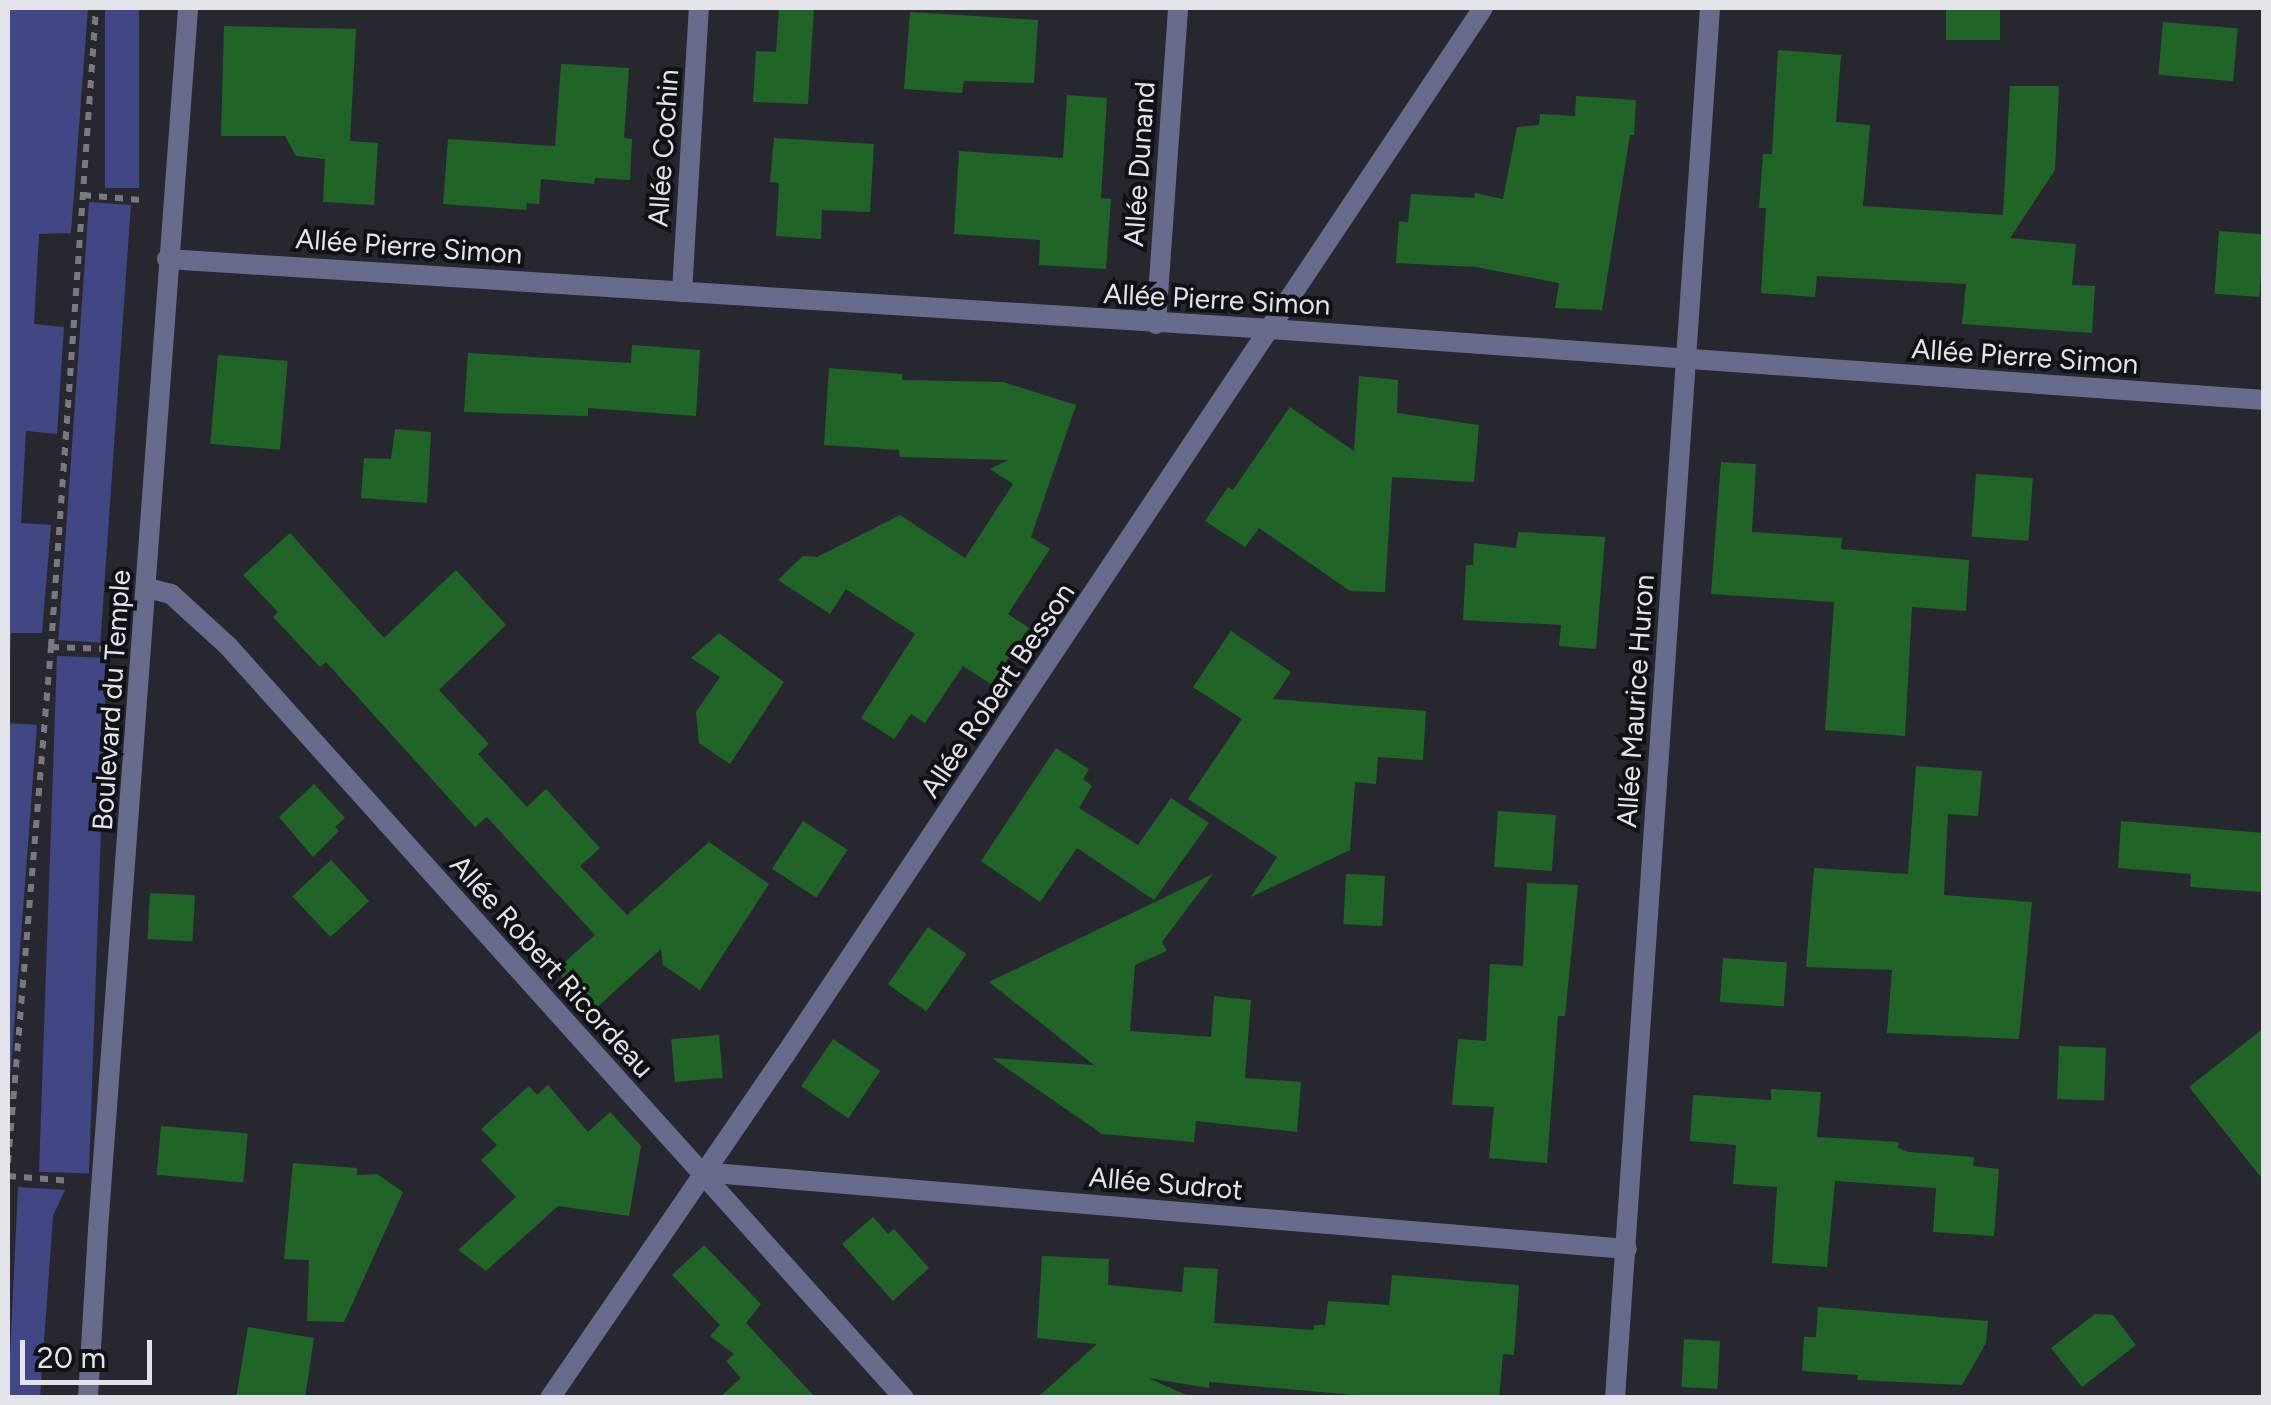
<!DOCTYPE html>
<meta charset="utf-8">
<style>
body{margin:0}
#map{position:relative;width:2271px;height:1405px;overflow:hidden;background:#27282f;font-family:Figtree,sans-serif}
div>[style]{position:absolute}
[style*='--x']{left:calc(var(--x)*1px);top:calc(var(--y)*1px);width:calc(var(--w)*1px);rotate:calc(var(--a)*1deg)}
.green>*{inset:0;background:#414684;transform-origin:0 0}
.building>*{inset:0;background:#216428;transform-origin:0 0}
.path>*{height:6px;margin-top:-3px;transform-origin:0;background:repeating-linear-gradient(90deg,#797a80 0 8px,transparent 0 16px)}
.service>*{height:20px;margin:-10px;padding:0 10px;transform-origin:10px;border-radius:10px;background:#676c8d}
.minor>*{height:20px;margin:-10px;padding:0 10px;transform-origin:10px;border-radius:10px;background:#676c8d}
span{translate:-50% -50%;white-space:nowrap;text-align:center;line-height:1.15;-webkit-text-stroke:8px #101114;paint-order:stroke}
.street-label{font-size:28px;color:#e3e4e9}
.frame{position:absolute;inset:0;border:10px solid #e3e4e9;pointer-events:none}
.scale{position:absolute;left:20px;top:1340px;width:132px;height:45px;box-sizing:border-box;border:5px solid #e3e4e9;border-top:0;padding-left:12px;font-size:30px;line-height:35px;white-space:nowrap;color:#e3e4e9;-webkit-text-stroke:8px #101114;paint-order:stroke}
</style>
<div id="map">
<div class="green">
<div style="clip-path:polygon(8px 8px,88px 8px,71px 233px,39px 234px,34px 324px,64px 327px,57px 434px,26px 431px,21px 523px,51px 525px,42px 633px,11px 633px,8px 693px)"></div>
<div style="left:105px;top:8px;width:34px;height:180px"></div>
<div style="left:89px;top:202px;width:42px;height:439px;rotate:4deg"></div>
<div style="left:57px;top:656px;width:50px;height:516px;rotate:2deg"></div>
<div style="clip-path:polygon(8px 723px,37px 725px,8px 1108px)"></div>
<div style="clip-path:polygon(18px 1187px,65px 1190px,53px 1216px,40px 1397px,8px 1397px)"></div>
</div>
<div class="building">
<div style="clip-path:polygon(779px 8px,814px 8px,808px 104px,753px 102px,756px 51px,776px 52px)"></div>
<div style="left:1946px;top:8px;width:54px;height:32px"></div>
<div style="clip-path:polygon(910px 12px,1038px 20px,1034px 83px,964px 81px,962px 93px,904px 89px)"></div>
<div style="left:2163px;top:22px;width:75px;height:53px;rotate:5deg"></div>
<div style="clip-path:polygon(224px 26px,356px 29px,350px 141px,378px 143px,374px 205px,323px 202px,325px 159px,296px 156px,285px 136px,221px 136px)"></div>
<div style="clip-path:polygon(1778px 50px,1841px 55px,1836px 122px,1870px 125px,1863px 206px,2003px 215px,2010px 86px,2059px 86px,2055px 170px,2010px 238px,2076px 244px,2072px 285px,2095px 286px,2092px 333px,1962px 324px,1966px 284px,1817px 276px,1815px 297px,1761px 293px,1766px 208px,1759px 208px,1763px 154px,1772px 154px)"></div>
<div style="clip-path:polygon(561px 64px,629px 68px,624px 138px,632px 139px,630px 180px,595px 178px,594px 184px,541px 179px,539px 204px,527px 203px,526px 210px,443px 204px,448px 139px,555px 146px)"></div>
<div style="clip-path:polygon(1067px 95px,1107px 98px,1101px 198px,1111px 199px,1106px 269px,1039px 265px,1040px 240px,954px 234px,959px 151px,1063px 158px)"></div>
<div style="clip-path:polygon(1576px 96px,1636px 100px,1634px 135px,1630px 135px,1602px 310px,1555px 308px,1559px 283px,1476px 267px,1396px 263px,1399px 221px,1408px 222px,1411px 194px,1474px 198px,1475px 193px,1503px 199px,1517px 127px,1539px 125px,1540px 114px,1575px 116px)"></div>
<div style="clip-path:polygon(774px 138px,874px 144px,870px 212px,822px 210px,821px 239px,776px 236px,779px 183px,770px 182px)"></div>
<div style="left:2219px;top:231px;width:45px;height:63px;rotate:4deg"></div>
<div style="clip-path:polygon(632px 345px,700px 350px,696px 416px,588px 408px,588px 416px,464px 412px,468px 353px,631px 363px)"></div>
<div style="left:218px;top:355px;width:70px;height:89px;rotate:5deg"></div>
<div style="clip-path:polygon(829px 368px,902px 374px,902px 380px,1003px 382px,1076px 405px,1031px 537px,1050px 549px,1008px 614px,1029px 628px,991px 684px,963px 666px,925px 723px,911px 714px,894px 739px,861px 718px,915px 634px,846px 589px,830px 614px,778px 580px,803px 556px,817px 557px,900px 515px,965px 558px,1013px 484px,990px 469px,1008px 460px,900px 457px,899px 450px,824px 445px)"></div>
<div style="clip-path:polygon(1359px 376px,1398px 380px,1397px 413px,1479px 425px,1474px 482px,1392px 477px,1385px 592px,1350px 591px,1259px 528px,1245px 547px,1205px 521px,1228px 487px,1233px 490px,1290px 407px,1354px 451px)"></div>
<div style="clip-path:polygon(395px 429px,431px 432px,427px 503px,361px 498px,364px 458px,391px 459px)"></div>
<div style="clip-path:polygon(1721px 462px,1756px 464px,1752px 532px,1842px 538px,1841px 549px,1969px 560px,1966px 611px,1912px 607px,1905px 736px,1825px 730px,1834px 602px,1711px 594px)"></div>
<div style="left:1976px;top:474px;width:57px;height:63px;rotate:4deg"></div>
<div style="clip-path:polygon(1518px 532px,1605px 537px,1596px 649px,1559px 646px,1561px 625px,1463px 620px,1466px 565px,1473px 565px,1474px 543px,1516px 548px)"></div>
<div style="clip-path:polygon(290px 533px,384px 638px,456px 570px,506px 625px,439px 690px,489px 744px,478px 754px,527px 807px,546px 789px,600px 848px,580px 866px,627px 915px,709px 842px,769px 884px,700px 990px,663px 965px,661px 949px,593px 1011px,575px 993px,556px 970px,595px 935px,487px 817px,475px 827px,326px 662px,320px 667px,273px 617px,278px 612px,243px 575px)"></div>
<div style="clip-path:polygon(1231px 631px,1291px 672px,1273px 699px,1426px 711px,1423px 760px,1378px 757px,1376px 784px,1355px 782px,1350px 850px,1251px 897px,1277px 857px,1188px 799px,1242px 719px,1193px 687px)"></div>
<div style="clip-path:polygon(719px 633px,784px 682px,730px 764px,699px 743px,696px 712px,720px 677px,691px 658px)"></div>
<div style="clip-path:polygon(1056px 748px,1089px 769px,1083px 779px,1092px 786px,1079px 808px,1138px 845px,1171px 798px,1209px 823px,1154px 900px,1077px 848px,1040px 902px,981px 861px)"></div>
<div style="clip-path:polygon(1916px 766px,1982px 771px,1978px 816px,1948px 814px,1944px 895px,2032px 902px,2019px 1039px,1887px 1033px,1892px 970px,1806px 967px,1814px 868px,1908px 874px)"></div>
<div style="clip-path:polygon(314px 784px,345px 818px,335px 827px,339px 831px,313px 857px,279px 817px)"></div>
<div style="left:1498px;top:811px;width:58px;height:56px;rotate:4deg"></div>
<div style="left:803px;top:821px;width:53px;height:57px;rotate:33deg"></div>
<div style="clip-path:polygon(2121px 821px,2264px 833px,2264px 892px,2190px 887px,2191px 874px,2118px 868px)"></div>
<div style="left:331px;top:860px;width:56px;height:53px;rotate:47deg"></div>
<div style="clip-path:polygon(1213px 874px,1162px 942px,1167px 951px,1135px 965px,1130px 1031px,1211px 1037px,1214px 996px,1251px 1000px,1245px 1078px,1301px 1082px,1297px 1132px,1196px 1121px,1194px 1142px,1102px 1134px,992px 1058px,1094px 1065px,989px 982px)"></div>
<div style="left:1346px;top:874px;width:39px;height:50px;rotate:3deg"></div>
<div style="clip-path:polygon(1527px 883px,1578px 885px,1565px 1016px,1558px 1016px,1547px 1163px,1489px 1158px,1494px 1107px,1452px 1105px,1458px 1039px,1486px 1041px,1490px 964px,1523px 966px)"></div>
<div style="left:150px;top:893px;width:45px;height:46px;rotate:3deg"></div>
<div style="left:928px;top:927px;width:47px;height:70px;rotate:35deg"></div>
<div style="left:1723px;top:958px;width:64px;height:44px;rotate:4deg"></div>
<div style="clip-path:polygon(2264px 1028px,2264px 1181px,2189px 1087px)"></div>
<div style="left:719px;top:1035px;width:43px;height:48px;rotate:85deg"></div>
<div style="left:833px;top:1039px;width:57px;height:57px;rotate:34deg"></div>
<div style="left:2059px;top:1046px;width:47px;height:53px;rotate:2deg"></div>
<div style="clip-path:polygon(548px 1085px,588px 1132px,610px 1112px,641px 1146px,629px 1216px,558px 1206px,486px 1271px,458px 1250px,516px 1197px,481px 1160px,497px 1145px,481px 1129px,529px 1086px,537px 1095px)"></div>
<div style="clip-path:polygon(1771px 1089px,1821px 1092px,1817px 1137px,1899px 1142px,1898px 1148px,1909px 1152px,1974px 1157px,1973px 1166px,1999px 1169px,1994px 1236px,1933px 1232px,1936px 1188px,1835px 1181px,1827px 1267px,1772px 1263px,1777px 1187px,1733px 1184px,1736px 1145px,1690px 1141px,1693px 1095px,1771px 1100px)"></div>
<div style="left:161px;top:1126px;width:87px;height:49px;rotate:5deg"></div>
<div style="clip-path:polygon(293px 1163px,357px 1168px,357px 1175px,377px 1174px,403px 1192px,344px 1322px,307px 1321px,309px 1260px,284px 1259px)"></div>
<div style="clip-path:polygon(873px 1217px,888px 1234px,894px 1229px,929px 1268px,893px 1301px,842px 1244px)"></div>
<div style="clip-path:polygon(704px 1245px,761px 1304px,746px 1323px,816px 1398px,719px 1398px,741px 1378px,726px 1361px,734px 1354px,710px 1336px,720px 1325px,672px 1275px)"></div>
<div style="clip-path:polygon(1042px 1256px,1109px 1259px,1108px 1285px,1182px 1292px,1184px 1267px,1218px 1269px,1214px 1323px,1314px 1330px,1314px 1325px,1325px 1325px,1328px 1301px,1389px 1305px,1392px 1275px,1519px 1285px,1514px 1355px,1503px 1354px,1499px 1398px,1388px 1398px,1209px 1382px,1209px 1388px,1148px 1378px,1193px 1398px,1037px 1398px,1097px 1344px,1037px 1338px)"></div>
<div style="clip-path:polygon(1818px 1307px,1988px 1321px,1986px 1343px,1962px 1385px,1857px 1380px,1858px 1375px,1802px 1371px,1804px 1337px,1816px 1337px)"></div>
<div style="clip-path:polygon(2095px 1314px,2113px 1315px,2136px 1345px,2082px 1387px,2051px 1348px)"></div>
<div style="clip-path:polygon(248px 1327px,314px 1338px,305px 1398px,236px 1398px)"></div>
<div style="left:1684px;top:1339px;width:36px;height:48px;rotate:3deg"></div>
</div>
<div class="path">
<div style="--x:83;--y:195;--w:58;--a:4.9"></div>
<div style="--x:51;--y:647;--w:58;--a:2"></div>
<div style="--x:8;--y:1163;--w:518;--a:-85.24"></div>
<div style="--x:51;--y:647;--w:641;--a:-85.97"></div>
<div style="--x:8;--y:1176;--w:63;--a:4.5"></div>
</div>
<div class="service">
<div style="--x:88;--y:1398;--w:169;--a:-86.6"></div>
</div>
<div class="minor">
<div style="--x:167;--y:259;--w:1106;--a:3.63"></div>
<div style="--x:1271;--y:329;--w:996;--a:4.09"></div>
<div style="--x:682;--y:292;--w:285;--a:-86.6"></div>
<div style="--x:1156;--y:324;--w:317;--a:-86"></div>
<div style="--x:147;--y:588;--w:25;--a:14"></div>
<div style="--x:171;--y:594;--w:77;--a:42.4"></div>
<div style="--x:228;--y:646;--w:1011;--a:48.05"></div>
<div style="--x:701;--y:1172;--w:929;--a:4.75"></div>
<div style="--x:98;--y:1229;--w:1224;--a:-85.78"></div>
<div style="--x:550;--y:1398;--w:416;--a:-55.6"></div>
<div style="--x:785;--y:1055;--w:1258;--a:-56.31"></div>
<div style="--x:1615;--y:1398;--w:1393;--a:-86.09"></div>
</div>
<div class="street-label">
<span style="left:663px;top:148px;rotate:-86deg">Allée Cochin</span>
<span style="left:1139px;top:164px;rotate:-86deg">Allée Dunand</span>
<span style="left:409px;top:246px;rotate:4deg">Allée Pierre Simon</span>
<span style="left:1217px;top:299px;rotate:3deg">Allée Pierre Simon</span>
<span style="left:2025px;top:356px;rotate:4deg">Allée Pierre Simon</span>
<span style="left:997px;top:690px;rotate:-56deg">Allée Robert Besson</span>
<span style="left:111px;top:700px;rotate:-86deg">Boulevard du Temple</span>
<span style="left:1635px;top:701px;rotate:-86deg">Allée Maurice Huron</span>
<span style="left:552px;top:966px;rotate:48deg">Allée Robert Ricordeau</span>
<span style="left:1166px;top:1183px;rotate:5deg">Allée Sudrot</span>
</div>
<div class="frame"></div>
<div class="scale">20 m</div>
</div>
